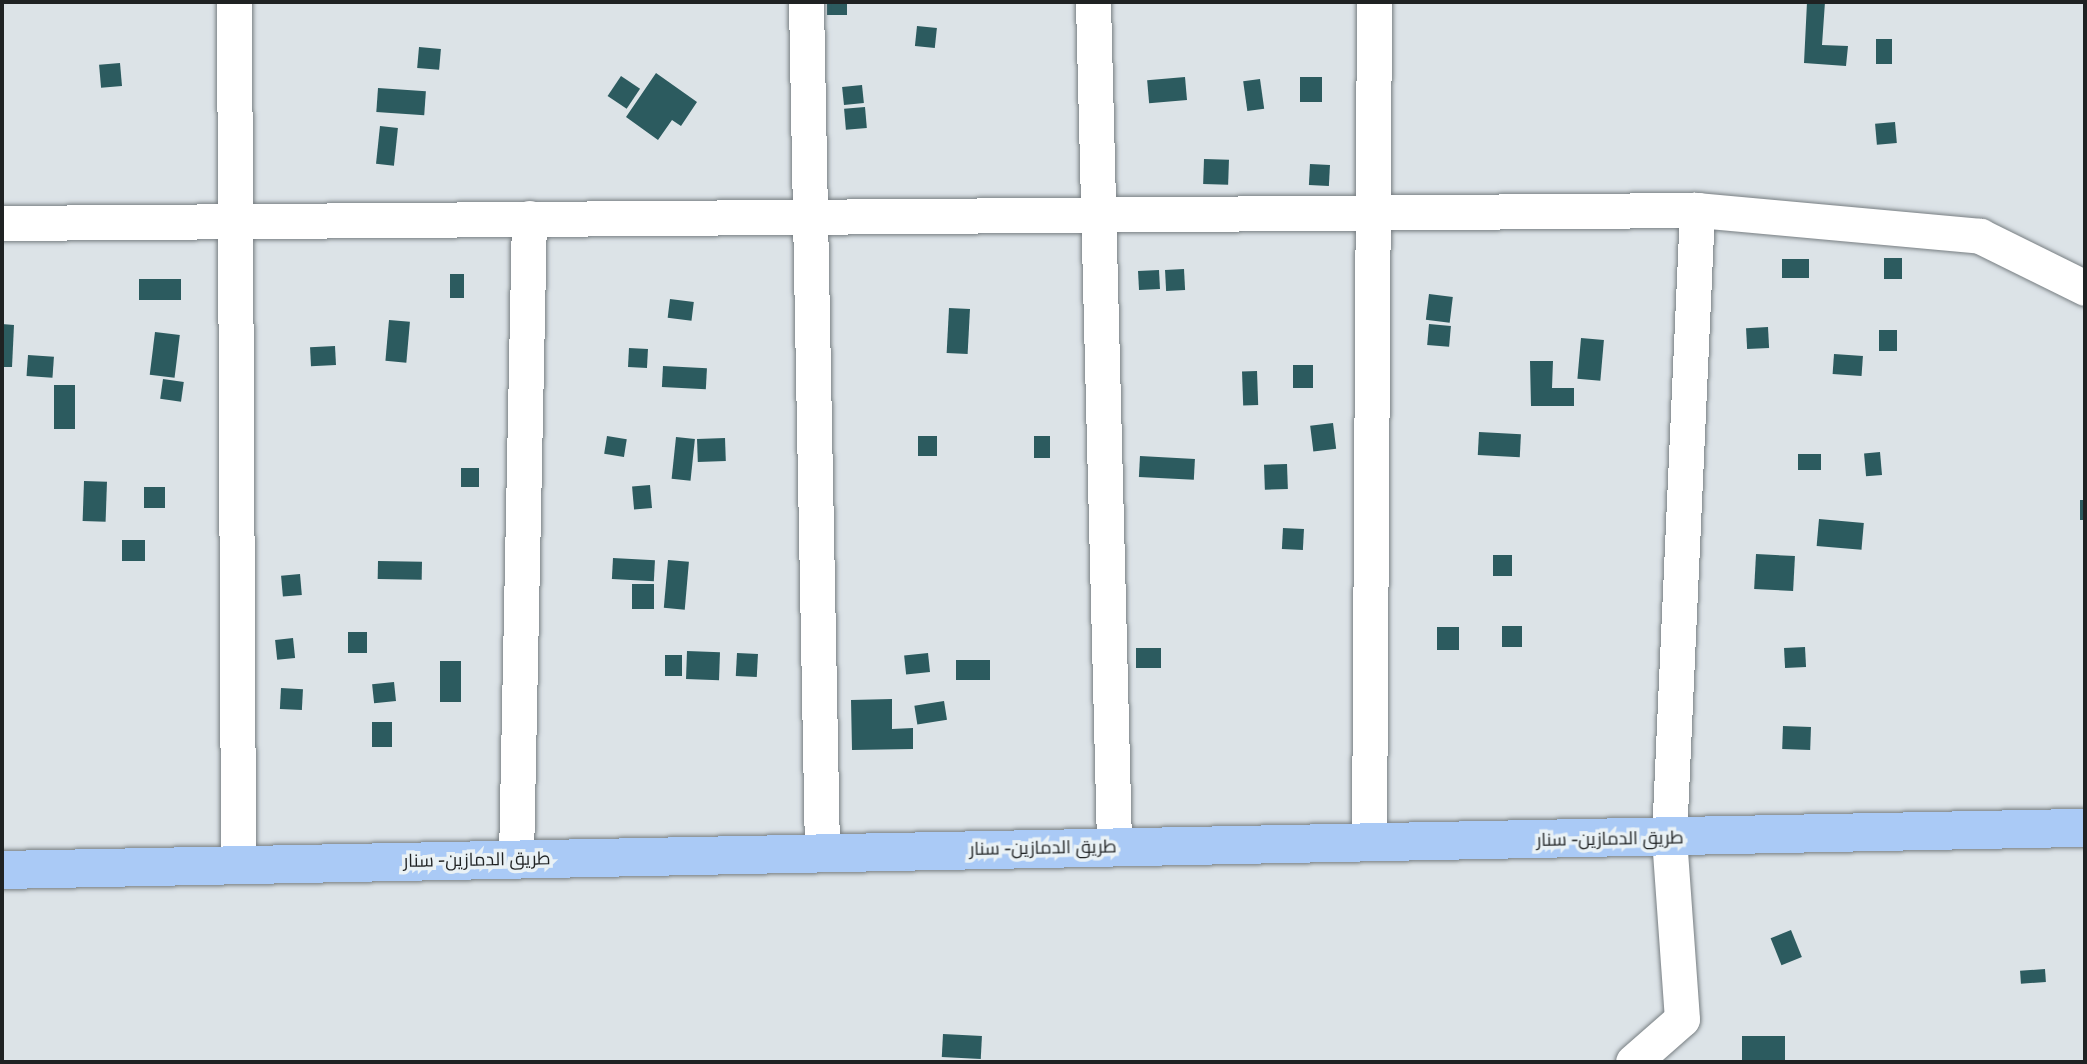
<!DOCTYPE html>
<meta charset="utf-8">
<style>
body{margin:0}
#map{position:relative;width:2087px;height:1064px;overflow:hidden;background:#dce3e7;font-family:"Golos Text",Cairo,sans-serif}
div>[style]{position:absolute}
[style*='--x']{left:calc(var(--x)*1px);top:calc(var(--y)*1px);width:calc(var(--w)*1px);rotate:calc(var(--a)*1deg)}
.building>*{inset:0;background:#2c5b5f;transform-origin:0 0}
.roads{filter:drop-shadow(0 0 2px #777e82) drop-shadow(0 0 2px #777e82)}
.minor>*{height:35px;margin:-17.5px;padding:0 17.5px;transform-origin:17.5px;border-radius:17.5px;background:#fff}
.trunk>*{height:38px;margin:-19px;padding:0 19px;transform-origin:19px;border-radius:19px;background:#aacaf6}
span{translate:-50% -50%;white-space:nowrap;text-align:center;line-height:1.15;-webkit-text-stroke:7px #e9f1f5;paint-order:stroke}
.street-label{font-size:18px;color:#1f2223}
.frame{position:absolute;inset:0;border:4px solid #1f2223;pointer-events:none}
</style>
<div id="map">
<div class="building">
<div style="left:827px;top:2px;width:20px;height:13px"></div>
<div style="clip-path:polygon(1807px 2px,1825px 2px,1822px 45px,1848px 46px,1846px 66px,1804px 63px)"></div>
<div style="left:917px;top:26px;width:20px;height:20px;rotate:6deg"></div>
<div style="left:1892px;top:39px;width:25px;height:16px;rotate:90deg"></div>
<div style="left:419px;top:47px;width:22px;height:21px;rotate:5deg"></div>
<div style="left:120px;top:63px;width:23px;height:21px;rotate:85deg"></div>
<div style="clip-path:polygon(656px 73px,697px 102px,681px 126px,672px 120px,658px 140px,626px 117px)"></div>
<div style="left:621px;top:76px;width:23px;height:24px;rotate:34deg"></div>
<div style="left:1185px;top:77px;width:23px;height:38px;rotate:85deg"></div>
<div style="left:1300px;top:77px;width:22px;height:25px"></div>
<div style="left:1260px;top:79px;width:30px;height:17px;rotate:82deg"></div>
<div style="left:862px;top:85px;width:18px;height:20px;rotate:84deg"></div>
<div style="left:378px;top:88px;width:48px;height:24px;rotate:4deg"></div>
<div style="left:865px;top:107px;width:21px;height:21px;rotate:85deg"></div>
<div style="left:1895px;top:122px;width:21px;height:20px;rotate:85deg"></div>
<div style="left:380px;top:126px;width:18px;height:38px;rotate:6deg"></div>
<div style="left:1204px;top:159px;width:25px;height:25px;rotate:2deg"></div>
<div style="left:1310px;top:164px;width:20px;height:21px;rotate:3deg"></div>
<div style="left:1884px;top:258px;width:18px;height:21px"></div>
<div style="left:1809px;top:259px;width:19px;height:27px;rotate:90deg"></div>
<div style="left:1184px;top:269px;width:21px;height:19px;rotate:87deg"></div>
<div style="left:1159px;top:270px;width:19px;height:21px;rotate:87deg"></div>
<div style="left:450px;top:274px;width:14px;height:24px"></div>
<div style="left:181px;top:279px;width:21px;height:42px;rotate:90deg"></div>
<div style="left:1429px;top:294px;width:24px;height:26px;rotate:7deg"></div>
<div style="left:670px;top:299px;width:24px;height:19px;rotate:7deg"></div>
<div style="left:949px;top:308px;width:21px;height:45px;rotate:3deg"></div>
<div style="left:389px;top:320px;width:21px;height:41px;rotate:5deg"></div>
<div style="clip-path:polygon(2px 324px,14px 325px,12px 367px,2px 367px)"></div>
<div style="left:1429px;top:324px;width:22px;height:21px;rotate:5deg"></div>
<div style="left:1768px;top:327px;width:21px;height:22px;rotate:87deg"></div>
<div style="left:1879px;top:330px;width:18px;height:21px"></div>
<div style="left:155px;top:332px;width:25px;height:43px;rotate:7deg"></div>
<div style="left:1581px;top:338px;width:23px;height:41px;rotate:5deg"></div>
<div style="left:335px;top:346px;width:19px;height:25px;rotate:87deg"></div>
<div style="left:629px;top:348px;width:19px;height:19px;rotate:3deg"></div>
<div style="left:1834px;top:354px;width:29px;height:20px;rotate:4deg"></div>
<div style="left:28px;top:355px;width:26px;height:21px;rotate:4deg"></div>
<div style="clip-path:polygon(1530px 361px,1553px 361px,1552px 388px,1574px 388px,1574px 406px,1531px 406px)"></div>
<div style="left:1293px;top:365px;width:20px;height:23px"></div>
<div style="left:663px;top:366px;width:44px;height:21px;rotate:3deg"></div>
<div style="left:1257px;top:371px;width:34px;height:15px;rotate:88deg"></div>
<div style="left:163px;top:379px;width:21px;height:20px;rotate:8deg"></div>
<div style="left:54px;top:385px;width:21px;height:44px"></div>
<div style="left:1333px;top:423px;width:26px;height:23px;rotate:83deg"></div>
<div style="left:1479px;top:432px;width:42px;height:23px;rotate:3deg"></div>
<div style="left:607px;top:436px;width:20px;height:18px;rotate:9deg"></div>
<div style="left:918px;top:436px;width:19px;height:20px"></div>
<div style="left:1034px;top:436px;width:16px;height:22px"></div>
<div style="left:676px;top:437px;width:19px;height:42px;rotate:6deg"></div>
<div style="left:725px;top:438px;width:23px;height:28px;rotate:88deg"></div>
<div style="left:1880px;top:452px;width:23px;height:16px;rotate:85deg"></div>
<div style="left:1798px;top:454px;width:23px;height:16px"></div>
<div style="left:1140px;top:456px;width:55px;height:21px;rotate:3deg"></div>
<div style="left:1287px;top:464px;width:25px;height:23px;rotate:88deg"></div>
<div style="left:461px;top:468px;width:18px;height:19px"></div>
<div style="left:84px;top:481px;width:23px;height:40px;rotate:2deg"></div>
<div style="left:650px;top:485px;width:23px;height:18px;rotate:85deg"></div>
<div style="left:144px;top:487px;width:21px;height:21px"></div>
<div style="left:2080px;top:500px;width:5px;height:20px"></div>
<div style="left:1819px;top:519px;width:45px;height:27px;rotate:5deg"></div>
<div style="left:1283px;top:528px;width:21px;height:21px;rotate:3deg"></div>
<div style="left:122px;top:540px;width:23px;height:21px"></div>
<div style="left:1756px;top:554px;width:39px;height:35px;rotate:3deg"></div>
<div style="left:1493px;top:555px;width:19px;height:21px"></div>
<div style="left:613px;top:558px;width:42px;height:21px;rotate:3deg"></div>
<div style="left:668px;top:560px;width:21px;height:48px;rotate:5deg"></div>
<div style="left:378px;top:561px;width:44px;height:18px;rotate:1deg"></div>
<div style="left:300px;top:574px;width:21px;height:19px;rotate:85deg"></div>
<div style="left:632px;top:584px;width:22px;height:25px"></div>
<div style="left:1502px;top:626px;width:20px;height:21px"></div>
<div style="left:1459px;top:627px;width:23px;height:22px;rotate:90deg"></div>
<div style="left:348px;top:632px;width:19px;height:21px"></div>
<div style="left:293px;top:638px;width:20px;height:18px;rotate:84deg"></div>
<div style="left:1805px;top:647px;width:20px;height:21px;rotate:87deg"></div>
<div style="left:1161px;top:648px;width:20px;height:25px;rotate:90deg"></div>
<div style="left:687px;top:651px;width:33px;height:28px;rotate:2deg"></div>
<div style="left:737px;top:653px;width:21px;height:23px;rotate:3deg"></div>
<div style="left:928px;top:653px;width:19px;height:24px;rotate:84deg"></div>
<div style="left:665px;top:655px;width:17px;height:21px"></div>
<div style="left:956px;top:660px;width:34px;height:20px"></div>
<div style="left:440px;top:661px;width:21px;height:41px"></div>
<div style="left:394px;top:682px;width:19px;height:22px;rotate:84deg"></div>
<div style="left:281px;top:688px;width:22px;height:21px;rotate:3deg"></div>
<div style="clip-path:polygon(892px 699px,892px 729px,913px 728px,913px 749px,852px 750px,851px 700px)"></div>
<div style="left:944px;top:701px;width:19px;height:30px;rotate:81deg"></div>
<div style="left:372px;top:722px;width:20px;height:25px"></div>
<div style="left:1783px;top:726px;width:28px;height:23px;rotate:2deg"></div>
<div style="left:1791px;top:930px;width:29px;height:22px;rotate:68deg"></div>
<div style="left:2045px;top:969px;width:13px;height:25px;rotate:86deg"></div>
<div style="left:943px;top:1034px;width:39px;height:23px;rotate:3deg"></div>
<div style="left:1785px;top:1036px;width:26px;height:43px;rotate:90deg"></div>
</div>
<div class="roads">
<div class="minor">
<div style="--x:234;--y:2;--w:862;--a:89.73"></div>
<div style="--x:806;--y:2;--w:849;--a:88.92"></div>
<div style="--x:1093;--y:2;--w:844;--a:88.57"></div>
<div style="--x:2;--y:223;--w:1695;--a:-0.44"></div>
<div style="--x:1697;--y:210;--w:284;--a:5.2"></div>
<div style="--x:1980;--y:236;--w:117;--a:26.3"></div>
<div style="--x:1369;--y:842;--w:840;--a:-89.66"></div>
<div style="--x:516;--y:858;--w:640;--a:-88.84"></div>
<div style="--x:1633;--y:1062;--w:65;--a:-41.3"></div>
<div style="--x:1682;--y:1019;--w:182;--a:-94.1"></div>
<div style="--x:1669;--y:837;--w:628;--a:-87.44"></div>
</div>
<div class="trunk">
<div style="--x:2;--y:870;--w:2083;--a:-1.16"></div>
</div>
</div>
<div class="street-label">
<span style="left:1610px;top:838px;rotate:-1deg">طريق الدمازين- سنار</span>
<span style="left:1043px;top:847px;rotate:-1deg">طريق الدمازين- سنار</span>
<span style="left:477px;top:859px;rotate:-1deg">طريق الدمازين- سنار</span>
</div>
<div class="frame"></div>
</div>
